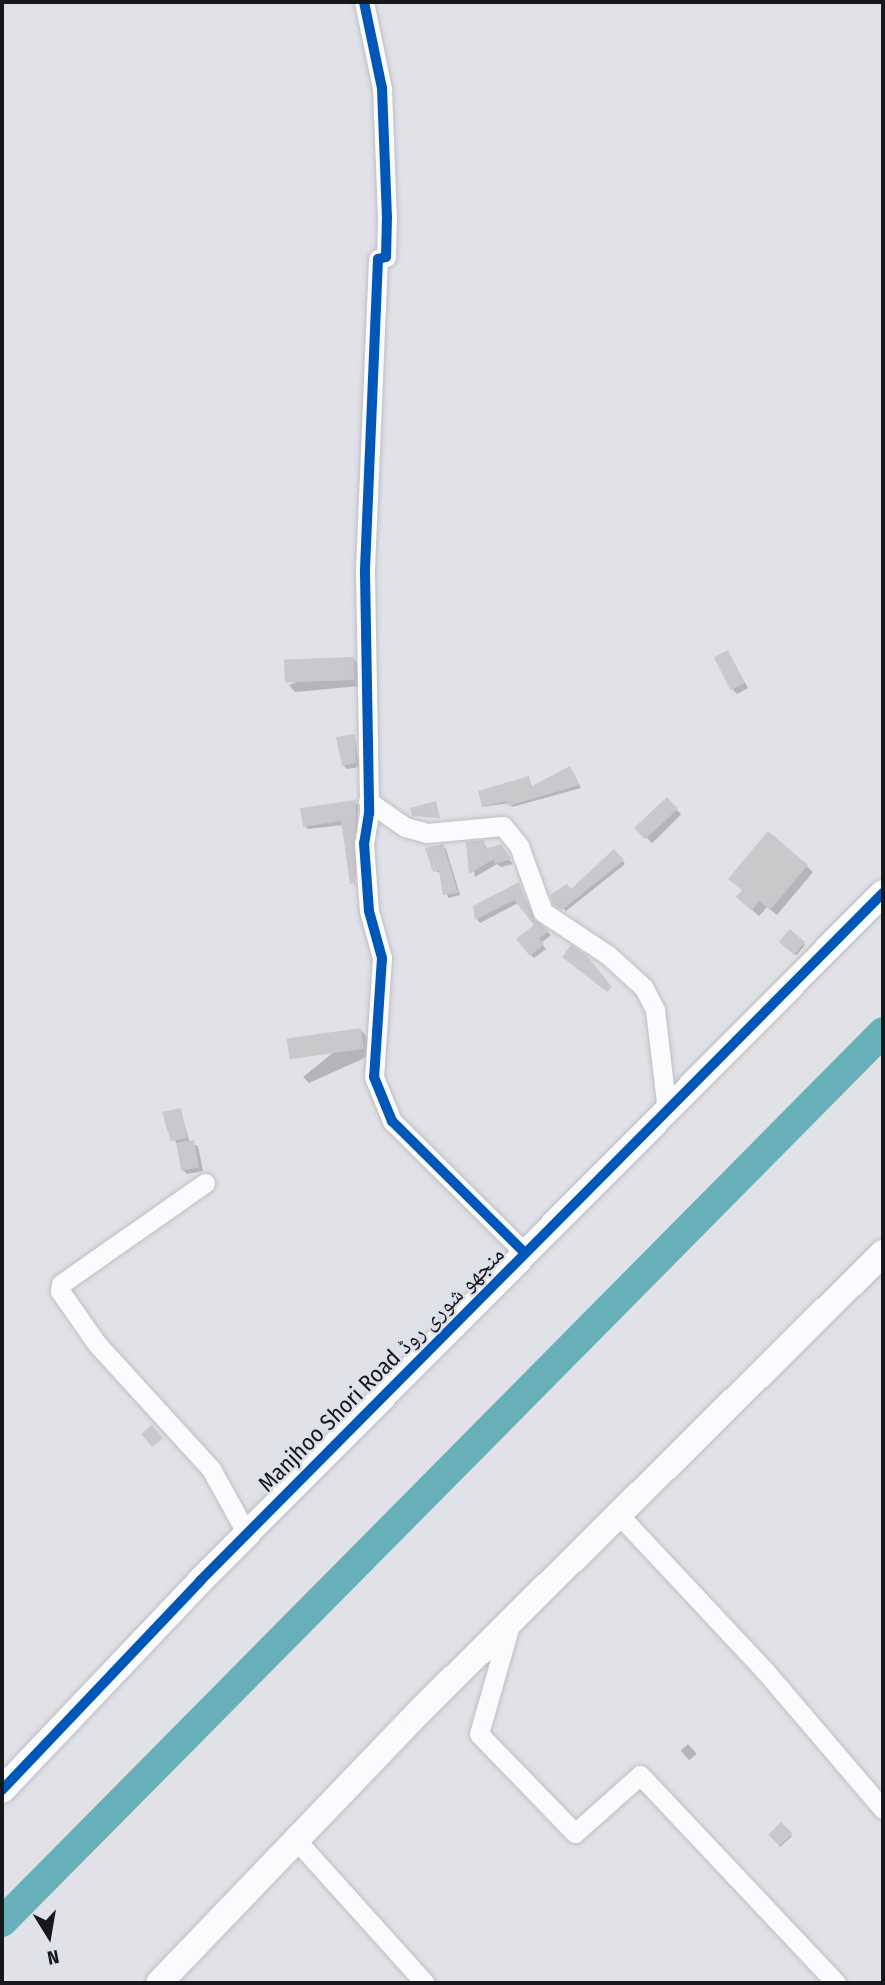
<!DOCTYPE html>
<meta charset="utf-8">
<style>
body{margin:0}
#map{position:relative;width:885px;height:1985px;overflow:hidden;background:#e1e2e8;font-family:"Fira Sans Condensed","Noto Naskh Arabic",sans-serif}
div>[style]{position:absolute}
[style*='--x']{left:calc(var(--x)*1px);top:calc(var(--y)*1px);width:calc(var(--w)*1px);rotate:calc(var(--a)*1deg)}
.shadow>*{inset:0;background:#0003;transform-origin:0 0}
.river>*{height:30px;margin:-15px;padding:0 15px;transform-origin:15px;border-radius:15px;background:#67b0b9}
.building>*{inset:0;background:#cac8ca;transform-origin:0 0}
.roads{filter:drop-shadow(0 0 2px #bdbec3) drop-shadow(0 0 2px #bdbec3)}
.street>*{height:19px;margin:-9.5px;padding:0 9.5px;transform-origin:9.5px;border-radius:9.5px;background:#fafbfc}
.secondary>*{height:26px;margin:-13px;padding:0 13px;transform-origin:13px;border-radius:13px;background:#fafbfc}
.cycleway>*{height:10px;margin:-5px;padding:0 5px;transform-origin:5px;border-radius:5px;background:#0057b8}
span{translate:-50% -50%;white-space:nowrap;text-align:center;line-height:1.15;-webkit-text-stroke:5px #dee0eb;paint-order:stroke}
.street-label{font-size:23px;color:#17181b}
.frame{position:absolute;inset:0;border:4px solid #17181b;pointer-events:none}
.north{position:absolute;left:14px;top:1901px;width:70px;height:70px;-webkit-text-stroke:5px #dee0eb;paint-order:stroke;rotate:169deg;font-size:19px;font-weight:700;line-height:28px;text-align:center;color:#17181b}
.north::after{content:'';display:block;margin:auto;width:24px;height:32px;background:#17181b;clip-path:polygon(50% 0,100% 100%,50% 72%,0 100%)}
</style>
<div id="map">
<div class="shadow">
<div style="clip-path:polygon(728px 652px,748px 688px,737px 694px,733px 690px)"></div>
<div style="clip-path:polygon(354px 659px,360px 666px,360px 686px,295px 692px,289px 685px)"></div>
<div style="clip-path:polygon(355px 736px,359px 767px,347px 769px,343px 765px)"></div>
<div style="clip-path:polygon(572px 771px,581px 788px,512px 807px,509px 803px,483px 807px,528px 778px,533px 788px)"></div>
<div style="left:667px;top:800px;width:20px;height:41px;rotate:45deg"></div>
<div style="clip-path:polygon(355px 802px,358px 805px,355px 887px,343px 825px,308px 829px,305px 826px)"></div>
<div style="clip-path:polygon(483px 842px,488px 850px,498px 847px,513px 864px,501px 867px,497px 864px,475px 877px,468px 843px)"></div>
<div style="clip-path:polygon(443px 846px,446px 849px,460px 895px,448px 898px,441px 873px,435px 871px)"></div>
<div style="clip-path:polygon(614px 851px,625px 864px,566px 911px,552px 895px,571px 891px)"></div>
<div style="clip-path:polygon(806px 866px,813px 872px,777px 915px,767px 907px,759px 916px,744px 903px)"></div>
<div style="clip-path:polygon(519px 884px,535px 921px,551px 935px,541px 943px,546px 949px,534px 958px,531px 955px,537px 925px,518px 903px,480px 923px,477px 919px,475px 907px)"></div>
<div style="left:790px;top:932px;width:20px;height:13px;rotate:41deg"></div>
<div style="clip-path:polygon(361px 1030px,367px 1037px,369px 1056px,309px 1083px,303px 1077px)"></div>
<div style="clip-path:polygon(180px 1110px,190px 1143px,198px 1146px,203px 1171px,187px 1174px,183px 1170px,178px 1145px,167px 1129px,164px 1114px)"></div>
<div style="left:688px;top:1744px;width:13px;height:10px;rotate:48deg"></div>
<div style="clip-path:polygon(781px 1825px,792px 1836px,780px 1847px,770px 1834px)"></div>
</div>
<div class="river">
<div style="--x:2;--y:1922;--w:1252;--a:-45.29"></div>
</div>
<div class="building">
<div style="left:728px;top:650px;width:37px;height:16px;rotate:63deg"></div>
<div style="left:354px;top:657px;width:23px;height:70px;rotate:88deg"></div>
<div style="clip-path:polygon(355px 734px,356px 763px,342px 766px,336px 737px)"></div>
<div style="clip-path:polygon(570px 766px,580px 785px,508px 806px,506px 801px,482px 807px,478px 791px,529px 776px,532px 786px)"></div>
<div style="left:667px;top:797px;width:16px;height:45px;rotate:47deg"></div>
<div style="clip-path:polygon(356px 800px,355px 883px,350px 884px,341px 821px,303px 827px,300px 808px)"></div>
<div style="clip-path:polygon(436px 801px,440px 818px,412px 816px,410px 808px)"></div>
<div style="clip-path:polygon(768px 831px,808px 865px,770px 910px,759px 901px,752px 911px,736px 897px,742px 890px,728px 879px)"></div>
<div style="clip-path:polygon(484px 840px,485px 849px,501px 844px,511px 859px,495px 864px,494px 859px,469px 874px,466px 842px)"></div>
<div style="clip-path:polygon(443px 844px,458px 893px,443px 895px,439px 870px,433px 872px,425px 848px)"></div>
<div style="clip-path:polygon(614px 849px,624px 860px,562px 910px,553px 904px,550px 895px,567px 884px,571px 889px)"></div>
<div style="clip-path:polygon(519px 882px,532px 917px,549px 931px,539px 938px,544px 944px,530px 956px,516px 939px,534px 925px,514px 900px,475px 920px,473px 906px)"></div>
<div style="left:790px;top:929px;width:20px;height:17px;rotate:41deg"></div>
<div style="clip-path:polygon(571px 945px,587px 956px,612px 987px,607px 992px,562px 957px)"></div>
<div style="left:361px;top:1028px;width:21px;height:75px;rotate:82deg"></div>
<div style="clip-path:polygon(181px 1108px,187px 1138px,171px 1141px,162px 1112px)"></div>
<div style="left:194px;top:1140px;width:28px;height:18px;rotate:80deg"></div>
<div style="left:152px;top:1425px;width:17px;height:14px;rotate:50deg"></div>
<div style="left:781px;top:1822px;width:16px;height:18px;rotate:45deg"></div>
</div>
<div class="roads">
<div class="street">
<div style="--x:364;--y:2;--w:88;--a:78.2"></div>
<div style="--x:382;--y:88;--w:129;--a:87.8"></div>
<div style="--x:387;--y:217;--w:40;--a:91.4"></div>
<div style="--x:386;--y:257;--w:8;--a:166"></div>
<div style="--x:378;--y:259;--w:313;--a:92.4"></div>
<div style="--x:365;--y:572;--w:241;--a:89"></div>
<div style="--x:369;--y:813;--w:30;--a:99"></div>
<div style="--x:364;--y:843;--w:68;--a:85.8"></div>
<div style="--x:369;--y:911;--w:49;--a:74.5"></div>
<div style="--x:382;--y:958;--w:119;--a:93.8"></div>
<div style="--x:374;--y:1077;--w:48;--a:67.8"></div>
<div style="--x:392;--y:1121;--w:187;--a:44.8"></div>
<div style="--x:368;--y:801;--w:45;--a:35.1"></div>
<div style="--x:405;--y:827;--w:23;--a:15"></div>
<div style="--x:427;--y:833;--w:76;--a:-5.3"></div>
<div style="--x:503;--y:826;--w:26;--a:51"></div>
<div style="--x:519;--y:846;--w:70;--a:70"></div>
<div style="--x:543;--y:912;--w:78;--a:33.5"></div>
<div style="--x:608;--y:955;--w:49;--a:42.5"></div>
<div style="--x:644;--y:988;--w:25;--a:63"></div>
<div style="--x:655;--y:1010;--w:102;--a:83.2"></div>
<div style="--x:205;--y:1183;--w:176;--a:145"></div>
<div style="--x:61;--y:1284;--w:7;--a:98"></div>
<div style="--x:60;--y:1291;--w:65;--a:55.1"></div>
<div style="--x:97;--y:1344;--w:169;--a:47.6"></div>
<div style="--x:211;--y:1469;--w:74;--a:61"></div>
<div style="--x:620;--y:1516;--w:212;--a:46.9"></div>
<div style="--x:765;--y:1671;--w:182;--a:49.5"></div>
<div style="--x:510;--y:1625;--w:113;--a:105.9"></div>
<div style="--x:479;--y:1734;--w:138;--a:45.9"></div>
<div style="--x:575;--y:1833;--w:87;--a:-41.7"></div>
<div style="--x:640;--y:1775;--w:286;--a:46.7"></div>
<div style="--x:297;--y:1841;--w:191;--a:48"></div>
</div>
<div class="secondary">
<div style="--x:2;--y:1790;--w:288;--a:-46.5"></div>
<div style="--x:200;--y:1581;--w:969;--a:-45.21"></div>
<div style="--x:159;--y:1983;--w:374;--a:-46.2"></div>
<div style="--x:418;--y:1713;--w:654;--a:-44.69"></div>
</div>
</div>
<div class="cycleway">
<div style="--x:364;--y:2;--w:88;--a:78.2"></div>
<div style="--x:382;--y:88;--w:129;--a:87.8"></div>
<div style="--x:387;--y:217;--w:40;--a:91.4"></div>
<div style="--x:386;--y:257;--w:8;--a:166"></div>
<div style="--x:378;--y:259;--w:313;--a:92.4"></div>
<div style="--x:365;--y:572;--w:241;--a:89"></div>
<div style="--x:369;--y:813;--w:30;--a:99"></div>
<div style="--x:364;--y:843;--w:68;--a:85.8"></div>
<div style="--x:369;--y:911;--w:49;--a:74.5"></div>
<div style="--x:382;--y:958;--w:119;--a:93.8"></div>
<div style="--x:374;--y:1077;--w:48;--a:67.8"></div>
<div style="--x:392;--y:1121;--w:187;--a:44.8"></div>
<div style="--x:2;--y:1790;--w:288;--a:-46.5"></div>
<div style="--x:200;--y:1581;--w:969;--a:-45.21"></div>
</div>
<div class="street-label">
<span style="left:381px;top:1369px;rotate:-45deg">Manjhoo Shori Road منجھو شوری روڈ</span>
</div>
<div class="frame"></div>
<div class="north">N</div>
</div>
